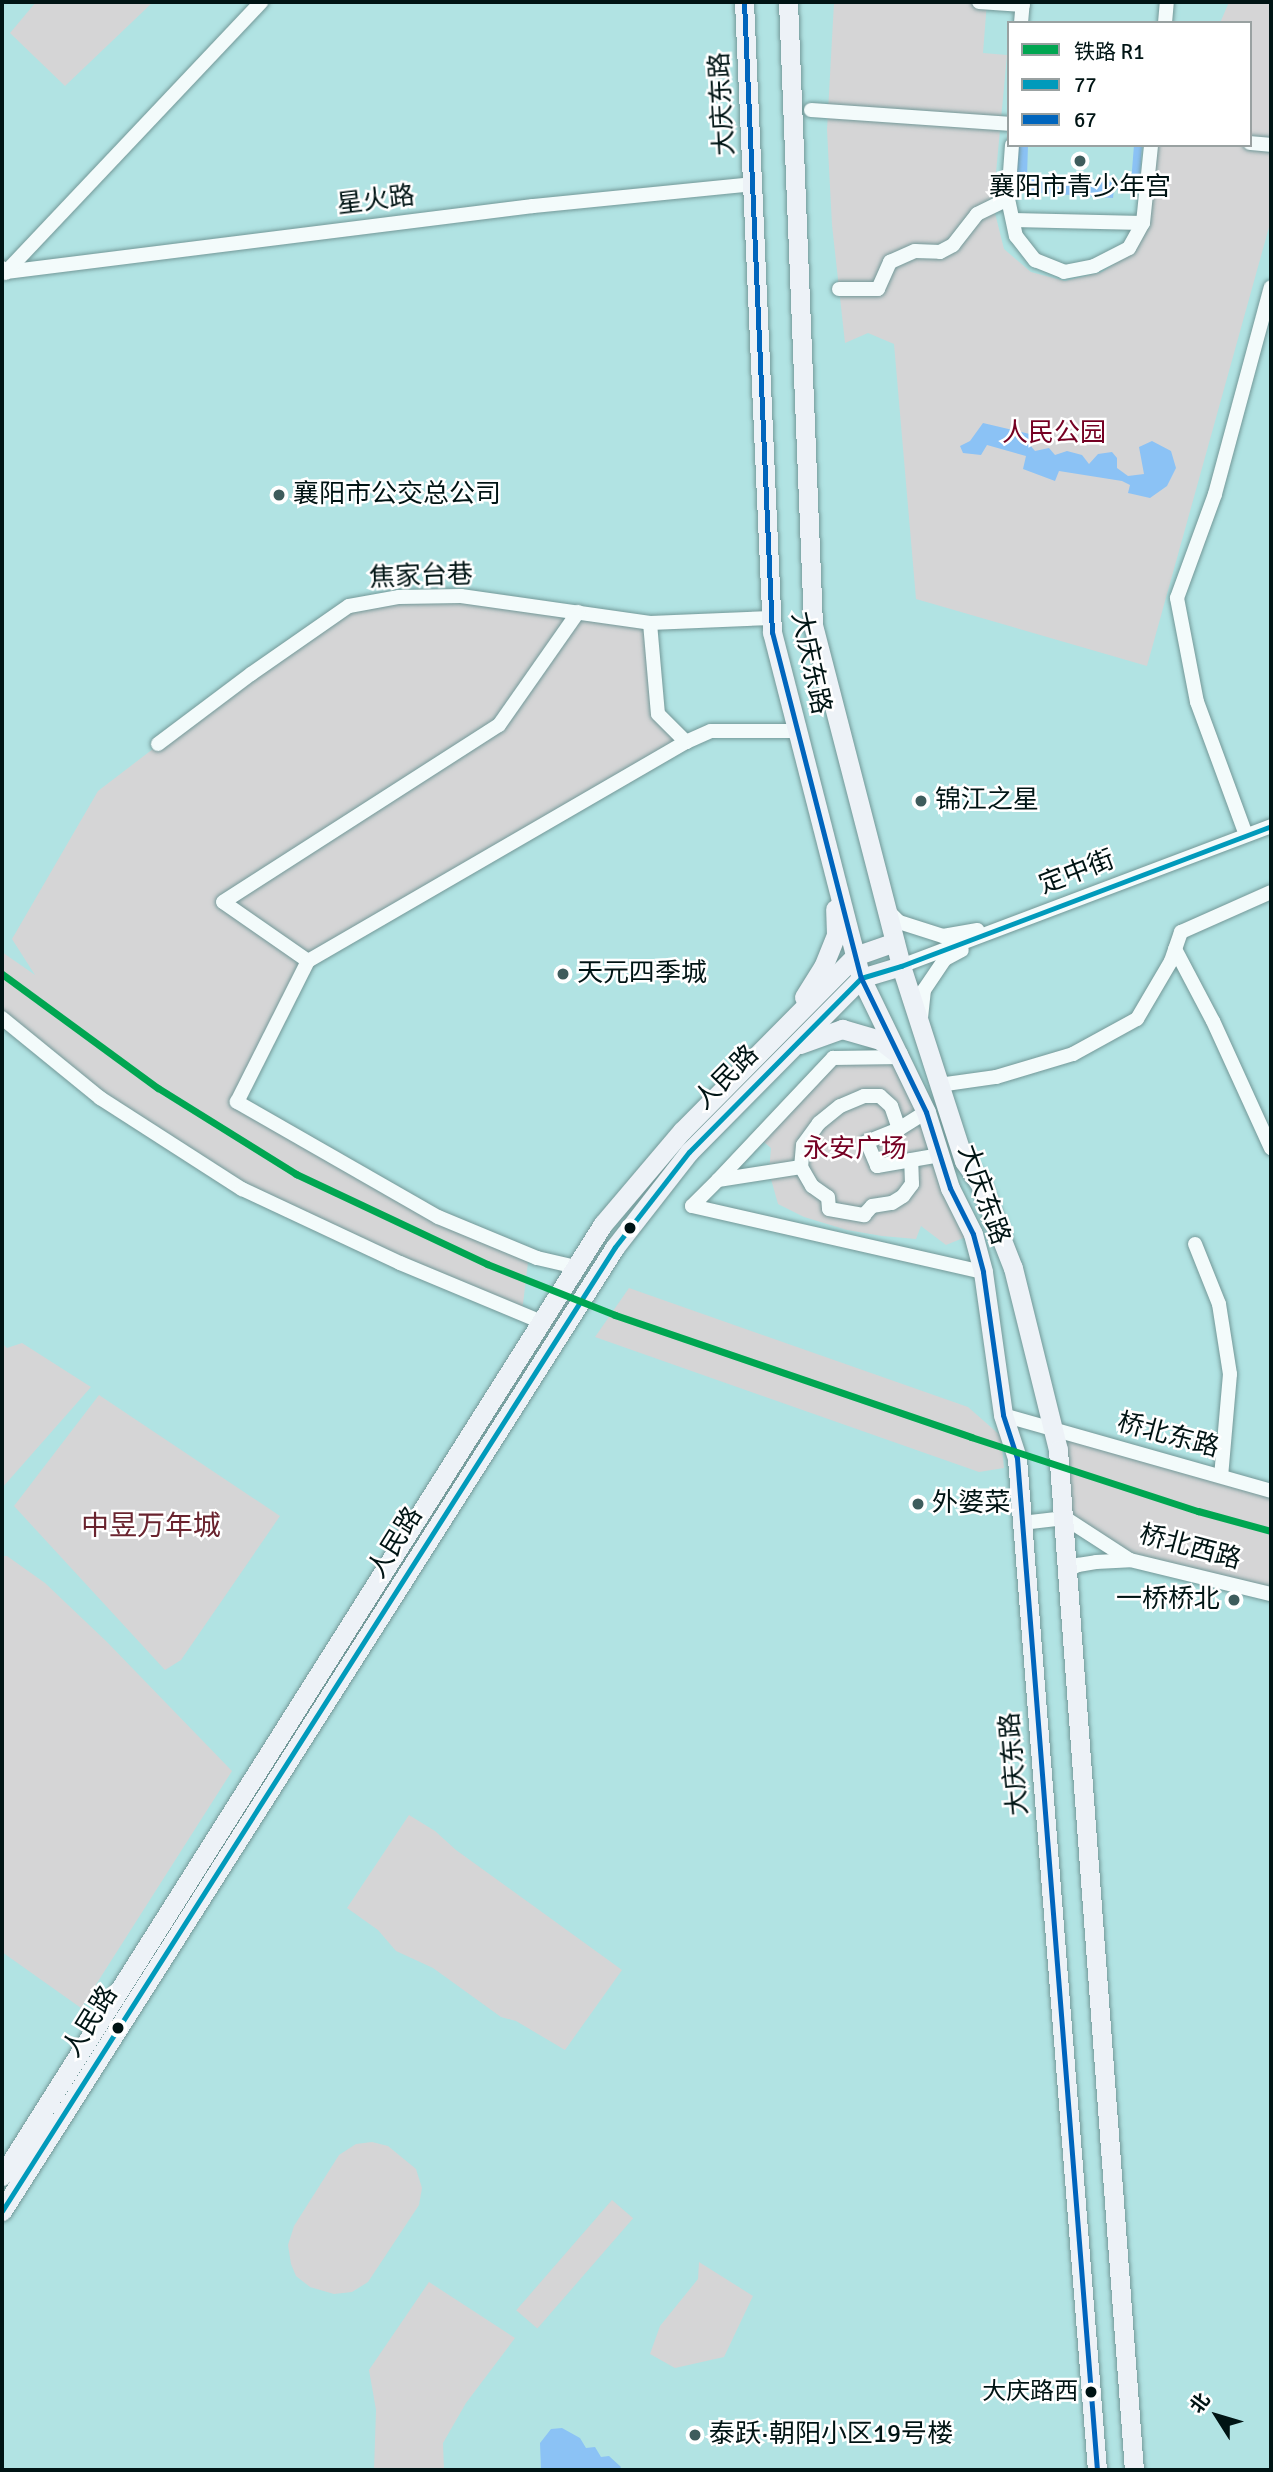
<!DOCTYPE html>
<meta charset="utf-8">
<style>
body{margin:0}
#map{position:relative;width:1273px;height:2472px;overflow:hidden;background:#b1e3e3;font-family:Signika,"Noto Sans SC",sans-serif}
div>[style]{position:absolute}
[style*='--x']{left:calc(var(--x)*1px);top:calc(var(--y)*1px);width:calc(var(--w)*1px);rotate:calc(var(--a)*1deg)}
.green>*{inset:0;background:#d5d5d6;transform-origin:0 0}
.water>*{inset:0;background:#8bc2f5}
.roads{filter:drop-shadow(0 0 2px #739898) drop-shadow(0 0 2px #739898)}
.minor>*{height:14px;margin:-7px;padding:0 7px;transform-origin:7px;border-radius:7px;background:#f3fbfb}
.major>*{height:19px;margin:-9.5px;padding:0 9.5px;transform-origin:9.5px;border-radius:9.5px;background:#edf2f7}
.bus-1>*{height:5px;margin:-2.5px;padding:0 2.5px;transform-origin:2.5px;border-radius:2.5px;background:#009abb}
.bus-2>*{height:5px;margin:-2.5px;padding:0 2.5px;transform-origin:2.5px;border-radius:2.5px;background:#0065bd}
.rail-1>*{height:7px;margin:-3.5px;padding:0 3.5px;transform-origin:3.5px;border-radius:3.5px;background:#00a651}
.dots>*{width:19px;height:19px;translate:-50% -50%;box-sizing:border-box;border:4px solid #fff;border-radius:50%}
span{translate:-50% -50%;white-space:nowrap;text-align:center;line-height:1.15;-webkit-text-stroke:5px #fff;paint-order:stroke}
.bus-label{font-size:24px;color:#001414}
.right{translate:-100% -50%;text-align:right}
.street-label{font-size:26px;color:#001414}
.poi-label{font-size:26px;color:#001414}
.left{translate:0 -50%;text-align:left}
.park-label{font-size:26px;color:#750023}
.neighbourhood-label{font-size:28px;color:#69232e}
.frame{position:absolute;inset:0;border:4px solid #001414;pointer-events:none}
.legend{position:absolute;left:1007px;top:21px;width:245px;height:126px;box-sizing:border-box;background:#fff;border:2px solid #99a1a1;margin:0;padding:9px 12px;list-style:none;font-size:21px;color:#001414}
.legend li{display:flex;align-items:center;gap:14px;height:35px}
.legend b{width:35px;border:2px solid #99a1a1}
.north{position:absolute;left:1182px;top:2381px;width:70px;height:70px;-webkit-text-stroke:5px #fff;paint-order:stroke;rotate:307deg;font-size:19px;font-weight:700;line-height:28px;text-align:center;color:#001414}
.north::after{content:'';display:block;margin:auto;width:24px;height:32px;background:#001414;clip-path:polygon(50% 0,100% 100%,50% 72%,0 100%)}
</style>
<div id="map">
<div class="green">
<div style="clip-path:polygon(36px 2px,153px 2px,65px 86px,10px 33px)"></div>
<div style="clip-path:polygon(834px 2px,987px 2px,983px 53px,1007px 55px,993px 205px,1004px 249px,1031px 272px,1065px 281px,1102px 272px,1135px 250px,1149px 219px,1158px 145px,1250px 145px,1250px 23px,1220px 23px,1229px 2px,1271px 3px,1271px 220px,1147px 666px,916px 599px,894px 344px,868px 333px,845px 343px,832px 225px,827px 130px)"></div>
<div style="clip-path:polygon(461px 596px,650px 623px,658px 714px,686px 742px,308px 961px,237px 1102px,438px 1217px,529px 1254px,522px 1312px,242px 1189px,100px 1098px,2px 1012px,2px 952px,35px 975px,12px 939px,98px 791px,251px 674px,349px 606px)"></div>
<div style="clip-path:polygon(902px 1057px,973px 1234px,946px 1245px,921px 1226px,916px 1239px,882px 1236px,847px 1230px,804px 1217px,778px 1204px,769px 1172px,771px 1148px,758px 1137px,833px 1058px)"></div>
<div style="clip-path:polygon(629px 1288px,968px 1407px,1001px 1436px,1004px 1468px,979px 1472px,595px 1337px)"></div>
<div style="clip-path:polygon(2px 1343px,7px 1348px,22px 1343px,91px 1387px,2px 1488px)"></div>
<div style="clip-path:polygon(99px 1395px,280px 1516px,181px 1660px,165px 1670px,14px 1506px)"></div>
<div style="clip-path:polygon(1052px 1429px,1271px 1491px,1271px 1594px,1130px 1560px,1065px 1518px)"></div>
<div style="clip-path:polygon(2px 1556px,7px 1556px,45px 1583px,107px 1642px,232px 1771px,81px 2008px,2px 1952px)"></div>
<div style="clip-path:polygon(409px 1815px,435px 1831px,456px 1850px,622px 1970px,565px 2050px,516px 2021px,501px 2017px,433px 1968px,396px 1951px,378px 1930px,347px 1908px)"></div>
<div style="clip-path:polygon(372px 2142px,388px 2146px,416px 2169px,422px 2188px,419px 2205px,368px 2282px,352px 2292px,334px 2294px,310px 2287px,296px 2276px,291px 2264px,288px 2245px,294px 2226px,339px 2155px,356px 2144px)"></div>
<div style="left:612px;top:2200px;width:28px;height:146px;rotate:41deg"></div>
<div style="clip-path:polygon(699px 2262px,753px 2296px,724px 2357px,675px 2368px,650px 2354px,660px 2326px,698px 2279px)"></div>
<div style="clip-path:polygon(429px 2282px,515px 2338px,466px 2403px,443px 2443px,444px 2470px,374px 2470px,376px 2410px,369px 2370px)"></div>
</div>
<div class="water">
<div style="clip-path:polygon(1016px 145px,1028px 145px,1027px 177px,1131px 183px,1134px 145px,1142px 145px,1139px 191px,1114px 189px,1113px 198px,1028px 192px,1028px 180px,1014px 178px)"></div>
<div style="clip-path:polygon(983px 423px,1034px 435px,1030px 445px,1035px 451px,1049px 448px,1055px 455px,1067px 451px,1082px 455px,1089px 464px,1098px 454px,1112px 452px,1117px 458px,1117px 468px,1128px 476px,1144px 474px,1139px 447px,1152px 441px,1171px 451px,1176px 468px,1167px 486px,1150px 498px,1128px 493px,1130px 485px,1122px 481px,1059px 471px,1055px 481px,1023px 469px,1026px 456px,987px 445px,981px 455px,963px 453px,960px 446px,970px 441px)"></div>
<div style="clip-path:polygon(562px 2428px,580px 2438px,586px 2448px,595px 2447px,601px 2457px,609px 2456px,621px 2467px,619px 2470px,541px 2470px,540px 2443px,551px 2429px)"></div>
</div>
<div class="roads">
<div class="minor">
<div style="--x:979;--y:2;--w:44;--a:3.9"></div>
<div style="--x:1021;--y:23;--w:21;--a:-85"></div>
<div style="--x:1165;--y:23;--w:21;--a:-85"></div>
<div style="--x:811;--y:110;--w:198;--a:4"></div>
<div style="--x:1250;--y:143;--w:21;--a:5"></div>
<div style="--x:1012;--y:145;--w:54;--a:94.2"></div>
<div style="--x:1008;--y:199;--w:38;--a:78"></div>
<div style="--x:1016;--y:236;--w:31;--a:52"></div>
<div style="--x:1035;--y:260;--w:31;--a:22"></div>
<div style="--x:1064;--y:272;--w:31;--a:-11"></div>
<div style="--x:1094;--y:266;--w:39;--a:-27"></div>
<div style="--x:1129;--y:248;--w:29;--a:-61"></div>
<div style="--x:1143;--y:223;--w:78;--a:-84.1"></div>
<div style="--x:1013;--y:220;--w:130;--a:1.3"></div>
<div style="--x:2;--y:268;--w:6;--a:45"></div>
<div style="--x:6;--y:272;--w:531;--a:-7.14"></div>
<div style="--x:533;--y:206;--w:220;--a:-5.7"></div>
<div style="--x:5;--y:273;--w:373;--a:-46.6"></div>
<div style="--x:839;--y:289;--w:39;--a:0"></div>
<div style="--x:878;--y:289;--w:30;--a:-66"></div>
<div style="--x:890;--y:262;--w:27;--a:-24"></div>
<div style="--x:915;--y:251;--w:25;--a:2"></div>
<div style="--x:940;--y:252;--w:15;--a:-28"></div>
<div style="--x:953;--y:245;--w:39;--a:-52"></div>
<div style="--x:977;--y:214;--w:34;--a:-26"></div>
<div style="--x:650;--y:623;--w:91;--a:85"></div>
<div style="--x:658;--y:714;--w:40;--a:45"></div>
<div style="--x:158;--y:744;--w:116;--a:-37"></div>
<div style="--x:251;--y:674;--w:119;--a:-34.8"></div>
<div style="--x:349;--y:606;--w:51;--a:-10.2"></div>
<div style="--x:399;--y:597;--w:62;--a:-0.9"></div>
<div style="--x:461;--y:596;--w:191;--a:8.1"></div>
<div style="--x:650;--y:623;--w:121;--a:-2.4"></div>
<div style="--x:1246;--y:835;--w:142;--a:-110.2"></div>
<div style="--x:1197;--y:702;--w:106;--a:-100.9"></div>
<div style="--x:1177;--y:598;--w:111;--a:-69.9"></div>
<div style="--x:1215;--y:494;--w:214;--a:-74.9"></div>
<div style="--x:886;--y:909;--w:18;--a:45"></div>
<div style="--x:899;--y:922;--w:46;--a:17.7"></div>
<div style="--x:943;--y:936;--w:35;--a:-10"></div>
<div style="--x:1175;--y:949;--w:81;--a:62.2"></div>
<div style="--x:1213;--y:1021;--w:140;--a:65.5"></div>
<div style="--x:308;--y:961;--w:103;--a:-145.2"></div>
<div style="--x:223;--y:902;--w:328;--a:-32.7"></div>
<div style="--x:499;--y:725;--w:138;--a:-55"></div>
<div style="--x:901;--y:966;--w:396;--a:-20.7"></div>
<div style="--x:2;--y:1018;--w:127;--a:39.2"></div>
<div style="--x:100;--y:1098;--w:169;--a:32.7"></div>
<div style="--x:242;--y:1189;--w:174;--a:25.1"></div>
<div style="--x:400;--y:1263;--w:154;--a:22.6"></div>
<div style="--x:921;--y:1018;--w:28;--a:-84"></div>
<div style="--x:924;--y:990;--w:37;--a:-56"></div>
<div style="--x:945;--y:959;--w:19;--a:-28"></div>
<div style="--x:939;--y:1085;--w:58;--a:-8"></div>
<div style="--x:996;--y:1077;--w:80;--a:-16.6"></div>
<div style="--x:1073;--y:1054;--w:73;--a:-28.7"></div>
<div style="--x:1137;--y:1019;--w:67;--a:-59.6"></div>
<div style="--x:1171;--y:961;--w:31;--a:-71"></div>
<div style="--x:1181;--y:932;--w:98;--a:-24"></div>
<div style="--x:926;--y:1112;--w:32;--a:148"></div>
<div style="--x:899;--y:1129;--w:35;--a:158"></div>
<div style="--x:867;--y:1142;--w:26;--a:67"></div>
<div style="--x:877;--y:1166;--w:64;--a:-9.9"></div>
<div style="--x:899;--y:1129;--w:24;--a:-109"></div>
<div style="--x:891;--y:1106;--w:15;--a:-138"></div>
<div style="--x:880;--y:1096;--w:16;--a:180"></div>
<div style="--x:864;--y:1096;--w:26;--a:157"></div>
<div style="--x:840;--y:1106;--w:27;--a:141"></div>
<div style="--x:819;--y:1123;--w:27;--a:126"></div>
<div style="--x:803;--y:1145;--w:22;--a:95"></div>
<div style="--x:801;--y:1167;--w:22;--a:60"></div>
<div style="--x:812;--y:1186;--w:19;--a:35"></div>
<div style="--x:828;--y:1197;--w:12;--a:85"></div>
<div style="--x:829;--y:1209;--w:36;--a:10"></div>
<div style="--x:864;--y:1215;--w:12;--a:-48"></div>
<div style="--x:872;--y:1206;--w:20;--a:-9"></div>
<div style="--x:892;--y:1203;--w:13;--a:-32"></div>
<div style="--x:903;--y:1196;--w:15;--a:-53"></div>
<div style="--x:912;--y:1184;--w:24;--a:-92"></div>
<div style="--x:718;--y:1180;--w:168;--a:-46.7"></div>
<div style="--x:833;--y:1058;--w:69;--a:-0.8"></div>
<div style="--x:692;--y:1206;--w:298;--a:12.8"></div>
<div style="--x:692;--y:1206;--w:37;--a:-45"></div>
<div style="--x:718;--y:1180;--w:84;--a:-8.9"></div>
<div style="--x:1195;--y:1244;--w:65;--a:68.2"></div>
<div style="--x:1219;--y:1304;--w:71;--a:81.1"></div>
<div style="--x:1230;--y:1374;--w:102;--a:95"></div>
<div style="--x:576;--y:1267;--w:40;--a:-167"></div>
<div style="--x:537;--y:1258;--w:107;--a:-157.5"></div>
<div style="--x:438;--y:1217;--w:232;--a:-150.2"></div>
<div style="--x:237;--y:1102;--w:158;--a:-63.3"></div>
<div style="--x:308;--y:961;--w:437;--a:-30.1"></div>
<div style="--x:686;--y:742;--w:27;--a:-24"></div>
<div style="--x:711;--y:731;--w:86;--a:0"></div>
<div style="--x:1003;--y:1415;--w:279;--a:15.8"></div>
<div style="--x:1022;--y:1523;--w:43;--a:-6.6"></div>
<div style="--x:1065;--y:1518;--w:77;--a:32.9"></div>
<div style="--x:1130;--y:1560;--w:145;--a:13.6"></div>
<div style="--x:1067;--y:1571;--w:13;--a:-29"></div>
<div style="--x:1078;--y:1565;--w:18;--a:-9"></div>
<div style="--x:1096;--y:1562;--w:34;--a:-3"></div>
</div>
<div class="major">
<div style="--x:744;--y:2;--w:631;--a:87.46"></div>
<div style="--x:772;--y:632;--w:357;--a:75.6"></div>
<div style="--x:861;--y:978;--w:149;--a:64.1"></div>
<div style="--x:926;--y:1112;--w:80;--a:72.5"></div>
<div style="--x:950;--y:1188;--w:51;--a:63.4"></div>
<div style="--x:973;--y:1234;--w:39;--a:75"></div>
<div style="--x:983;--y:1272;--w:144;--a:82"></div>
<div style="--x:1003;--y:1415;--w:45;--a:72"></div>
<div style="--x:1017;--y:1458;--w:1015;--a:85.48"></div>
<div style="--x:788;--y:2;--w:624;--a:87.7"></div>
<div style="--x:813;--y:625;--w:352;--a:75.5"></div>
<div style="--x:901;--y:966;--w:205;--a:72.1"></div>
<div style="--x:964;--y:1161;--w:28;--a:55"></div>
<div style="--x:980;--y:1184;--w:90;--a:68.6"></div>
<div style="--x:1013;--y:1268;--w:187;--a:76.1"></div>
<div style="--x:1058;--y:1450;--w:1023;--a:85.74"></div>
<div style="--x:804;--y:997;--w:36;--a:-58"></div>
<div style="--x:823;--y:967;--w:35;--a:-68"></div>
<div style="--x:836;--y:934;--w:25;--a:-92"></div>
<div style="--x:800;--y:1044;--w:45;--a:-19.7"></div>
<div style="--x:842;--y:1029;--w:40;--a:16"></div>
<div style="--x:880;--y:1040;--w:23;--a:38"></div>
<div style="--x:2;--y:2176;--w:1126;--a:-57.74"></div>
<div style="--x:603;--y:1224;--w:122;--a:-49.7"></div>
<div style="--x:682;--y:1131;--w:246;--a:-45.3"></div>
<div style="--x:855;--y:956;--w:42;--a:-19.3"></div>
<div style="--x:2;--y:2211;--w:1142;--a:-57.55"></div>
<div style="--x:615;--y:1247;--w:120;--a:-52.1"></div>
<div style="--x:689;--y:1152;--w:245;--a:-45.3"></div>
<div style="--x:861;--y:978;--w:42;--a:-16.7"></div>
</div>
</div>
<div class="bus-1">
<div style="--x:2;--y:2211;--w:1142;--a:-57.55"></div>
<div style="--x:615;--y:1247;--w:120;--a:-52.1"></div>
<div style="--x:689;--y:1152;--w:245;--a:-45.3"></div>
<div style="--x:861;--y:978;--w:42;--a:-16.7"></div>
<div style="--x:901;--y:966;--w:396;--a:-20.7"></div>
</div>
<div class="bus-2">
<div style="--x:744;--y:2;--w:631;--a:87.46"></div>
<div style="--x:772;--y:632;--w:357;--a:75.6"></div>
<div style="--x:861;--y:978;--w:149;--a:64.1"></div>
<div style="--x:926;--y:1112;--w:80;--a:72.5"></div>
<div style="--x:950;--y:1188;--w:51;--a:63.4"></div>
<div style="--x:973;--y:1234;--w:39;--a:75"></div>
<div style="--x:983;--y:1272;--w:144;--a:82"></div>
<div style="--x:1003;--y:1415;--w:45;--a:72"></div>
<div style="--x:1017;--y:1458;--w:1015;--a:85.48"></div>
</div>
<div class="rail-1">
<div style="--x:2;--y:974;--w:193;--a:36.2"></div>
<div style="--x:158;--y:1088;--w:163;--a:31.9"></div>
<div style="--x:296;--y:1174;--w:211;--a:25.2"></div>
<div style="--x:487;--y:1264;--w:138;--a:21.7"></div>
<div style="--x:615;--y:1315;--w:376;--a:18.9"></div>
<div style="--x:971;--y:1437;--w:239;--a:18.1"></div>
<div style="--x:1198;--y:1511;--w:76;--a:15.3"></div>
</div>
<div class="dots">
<div style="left:1080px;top:161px;background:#3e5c5c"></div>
<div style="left:279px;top:495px;background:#3e5c5c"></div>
<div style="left:921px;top:801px;background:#3e5c5c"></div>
<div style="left:563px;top:974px;background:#3e5c5c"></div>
<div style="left:630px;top:1228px;background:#001414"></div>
<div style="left:918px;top:1504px;background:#3e5c5c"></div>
<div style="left:1234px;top:1600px;background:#3e5c5c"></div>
<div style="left:118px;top:2028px;background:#001414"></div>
<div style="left:1091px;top:2392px;background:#001414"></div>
<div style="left:695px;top:2435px;background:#3e5c5c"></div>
</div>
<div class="bus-label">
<span class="right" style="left:1078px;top:2392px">大庆路西</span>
</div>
<div class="street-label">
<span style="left:723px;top:104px;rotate:-93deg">大庆东路</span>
<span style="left:376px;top:201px;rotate:-7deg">星火路</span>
<span style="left:421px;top:577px;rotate:-2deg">焦家台巷</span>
<span style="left:810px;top:663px;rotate:78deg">大庆东路</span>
<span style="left:1077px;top:873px;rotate:-21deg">定中街</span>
<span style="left:727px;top:1078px;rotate:-45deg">人民路</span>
<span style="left:983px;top:1195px;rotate:70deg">大庆东路</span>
<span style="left:1168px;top:1436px;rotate:15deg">桥北东路</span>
<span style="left:396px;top:1543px;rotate:-58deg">人民路</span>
<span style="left:1190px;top:1548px;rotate:15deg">桥北西路</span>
<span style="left:1015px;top:1764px;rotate:-95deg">大庆东路</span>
<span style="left:91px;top:2022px;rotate:-58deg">人民路</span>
</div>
<div class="poi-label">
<span style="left:1080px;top:188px">襄阳市青少年宫</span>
<span class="left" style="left:293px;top:495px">襄阳市公交总公司</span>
<span class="left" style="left:935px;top:801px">锦江之星</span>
<span class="left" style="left:577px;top:974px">天元四季城</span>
<span class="left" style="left:932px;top:1504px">外婆菜</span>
<span class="right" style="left:1220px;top:1600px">一桥桥北</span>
<span class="left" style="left:709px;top:2435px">泰跃·朝阳小区19号楼</span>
</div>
<div class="park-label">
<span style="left:1054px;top:434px">人民公园</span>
<span style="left:855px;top:1150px">永安广场</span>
</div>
<div class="neighbourhood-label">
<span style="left:151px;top:1526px">中昱万年城</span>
</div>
<div class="frame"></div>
<ul class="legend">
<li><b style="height:9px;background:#00a651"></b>铁路 R1</li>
<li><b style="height:9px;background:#009abb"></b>77</li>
<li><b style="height:9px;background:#0065bd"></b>67</li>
</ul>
<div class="north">北</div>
</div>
